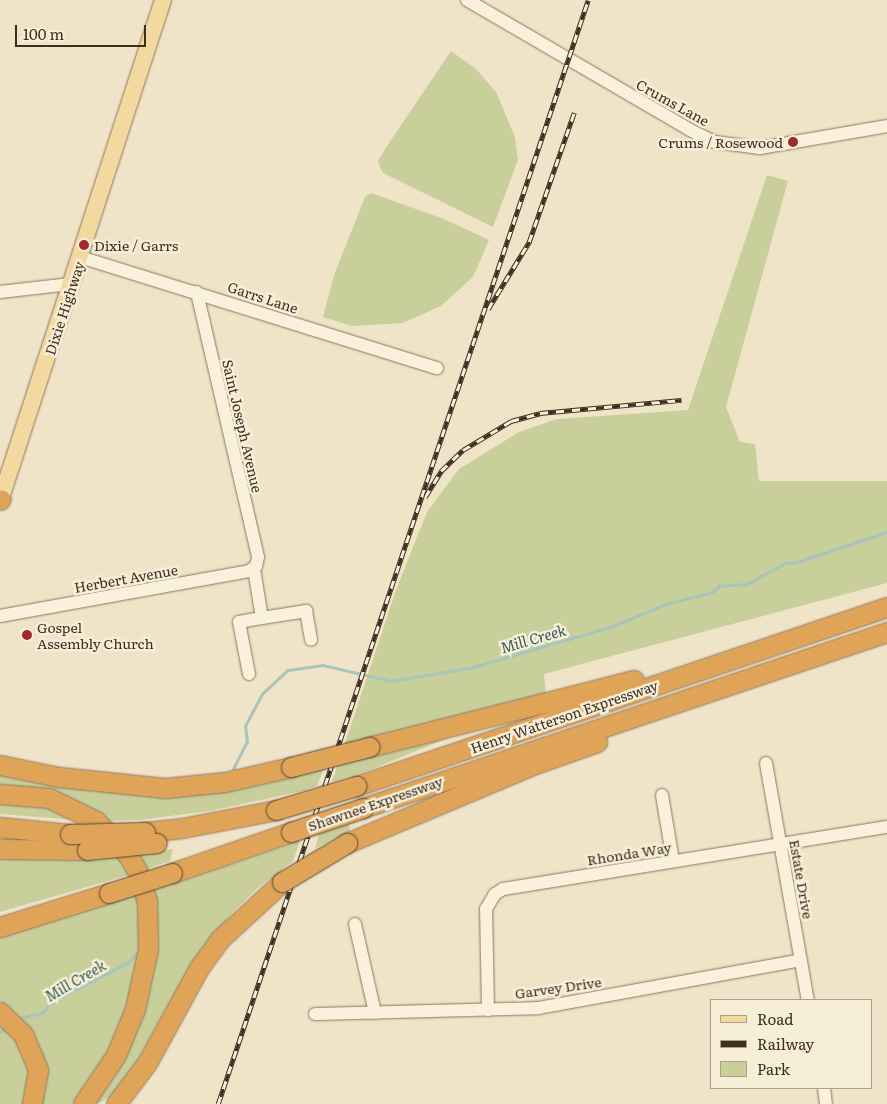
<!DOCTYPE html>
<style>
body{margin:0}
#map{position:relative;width:887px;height:1104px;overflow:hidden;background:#f0e4c8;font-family:Literata,serif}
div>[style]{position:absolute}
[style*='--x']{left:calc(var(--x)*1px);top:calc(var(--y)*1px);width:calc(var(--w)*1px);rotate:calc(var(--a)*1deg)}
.green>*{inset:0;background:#c9cf9b}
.stream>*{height:2.5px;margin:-1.25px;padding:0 1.25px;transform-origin:1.25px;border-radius:1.25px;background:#a9c4bc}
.roads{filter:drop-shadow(0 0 1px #8d765c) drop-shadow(0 0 1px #8d765c)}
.minor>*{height:12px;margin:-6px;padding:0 6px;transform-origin:6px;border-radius:6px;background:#faf1dc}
.major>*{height:16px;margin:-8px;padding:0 8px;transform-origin:8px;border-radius:8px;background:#f3d9a0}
.highway>*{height:19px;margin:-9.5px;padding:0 9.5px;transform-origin:9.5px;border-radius:9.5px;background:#e0a458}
.rail>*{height:4.5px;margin-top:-2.25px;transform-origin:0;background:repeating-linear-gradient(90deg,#f7eed8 0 8px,#3d2e20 0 16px);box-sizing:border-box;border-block:1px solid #3d2e20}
.bridges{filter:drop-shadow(0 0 1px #5b4430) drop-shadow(0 0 1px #5b4430)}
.highway-bridge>*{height:19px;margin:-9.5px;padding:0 9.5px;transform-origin:9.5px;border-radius:9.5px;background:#e0a458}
.dots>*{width:14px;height:14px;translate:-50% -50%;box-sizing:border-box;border:2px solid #f7eed8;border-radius:50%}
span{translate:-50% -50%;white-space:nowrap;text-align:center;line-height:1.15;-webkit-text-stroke:5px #f7eed8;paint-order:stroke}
.street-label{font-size:14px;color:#3d2e20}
.poi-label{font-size:14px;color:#3d2e20}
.right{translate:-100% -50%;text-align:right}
.left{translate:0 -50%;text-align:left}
.water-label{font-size:15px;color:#2f5d5a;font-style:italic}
.legend{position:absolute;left:710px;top:999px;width:162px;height:90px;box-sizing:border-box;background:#f7eed8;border:1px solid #ada18e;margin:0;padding:6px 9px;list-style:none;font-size:15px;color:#3d2e20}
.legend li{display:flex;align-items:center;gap:10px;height:25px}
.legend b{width:25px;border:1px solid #ada18e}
.scale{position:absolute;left:15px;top:25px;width:131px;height:22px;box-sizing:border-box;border:2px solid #3d2e20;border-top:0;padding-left:6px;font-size:15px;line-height:18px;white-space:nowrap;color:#3d2e20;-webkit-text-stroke:4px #f7eed8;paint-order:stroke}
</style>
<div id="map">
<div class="green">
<div style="clip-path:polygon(451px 51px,476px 69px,496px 92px,515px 137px,518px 160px,493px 227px,383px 173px,380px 167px,378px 161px,385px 149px)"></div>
<div style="clip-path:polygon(767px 175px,788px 181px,726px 407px,740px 442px,755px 444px,759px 481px,887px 481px,887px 583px,544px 674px,546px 696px,344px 746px,396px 590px,427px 512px,459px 469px,519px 432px,557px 419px,688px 410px)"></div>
<div style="clip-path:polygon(371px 193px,444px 219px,489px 240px,473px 277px,441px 306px,403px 323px,352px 326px,323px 317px,334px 275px,365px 197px)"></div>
<div style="clip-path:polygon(448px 738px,372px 769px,332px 782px,339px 760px)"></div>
<div style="clip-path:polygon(326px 763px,317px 786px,302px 791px,210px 811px,139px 820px,103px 821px,0 788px,0 770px,122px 791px)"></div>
<div style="clip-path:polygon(0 799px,39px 802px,87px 821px,0 814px)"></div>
<div style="clip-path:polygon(349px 824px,350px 831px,315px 848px,319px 834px)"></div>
<div style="clip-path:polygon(300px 841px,293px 861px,260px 886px,231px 914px,165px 1010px,137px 1062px,111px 1096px,98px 1104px,95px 1101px,119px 1063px,151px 891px)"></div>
<div style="clip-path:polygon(173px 849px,170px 861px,143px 870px,135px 854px)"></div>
<div style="clip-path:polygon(122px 856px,132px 874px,0 912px,0 858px,57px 859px)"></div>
<div style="clip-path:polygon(139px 894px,143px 944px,118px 1040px,77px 1104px,40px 1104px,45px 1070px,40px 1049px,16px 1014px,0 1002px,0 937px)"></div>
<div style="clip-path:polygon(0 1018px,14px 1031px,31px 1069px,27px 1104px,0 1104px)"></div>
</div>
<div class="stream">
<div style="--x:233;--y:769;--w:30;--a:-63"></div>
<div style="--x:247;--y:742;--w:16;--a:-97"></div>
<div style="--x:245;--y:726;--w:36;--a:-62"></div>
<div style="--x:262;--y:694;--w:35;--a:-43"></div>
<div style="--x:288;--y:670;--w:35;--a:-8"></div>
<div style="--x:323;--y:665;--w:70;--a:13.2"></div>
<div style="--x:391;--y:681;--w:83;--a:-9.7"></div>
<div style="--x:473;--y:667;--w:144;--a:-16.2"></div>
<div style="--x:611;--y:627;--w:60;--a:-22.7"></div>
<div style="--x:666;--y:604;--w:48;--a:-14.6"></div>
<div style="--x:712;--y:592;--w:9;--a:-41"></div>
<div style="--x:719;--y:586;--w:28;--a:-4"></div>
<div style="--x:747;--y:584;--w:43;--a:-28.9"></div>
<div style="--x:785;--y:563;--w:12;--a:-5"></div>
<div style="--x:797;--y:562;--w:95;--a:-18.4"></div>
<div style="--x:20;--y:1018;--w:23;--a:-13"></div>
<div style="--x:42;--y:1013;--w:15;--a:-48"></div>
<div style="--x:52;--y:1002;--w:87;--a:-27.5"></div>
<div style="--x:129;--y:962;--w:11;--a:-52"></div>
<div style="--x:0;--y:1032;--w:7;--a:-34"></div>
</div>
<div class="roads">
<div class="minor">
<div style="--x:467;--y:0;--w:258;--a:30.2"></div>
<div style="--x:690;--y:130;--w:28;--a:26"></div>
<div style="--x:715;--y:142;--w:45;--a:7.6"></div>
<div style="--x:760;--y:148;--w:129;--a:-9.8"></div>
<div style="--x:80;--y:257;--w:374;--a:17.3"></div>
<div style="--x:0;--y:292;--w:71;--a:-6.4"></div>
<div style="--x:0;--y:616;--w:253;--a:-10.2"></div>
<div style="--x:249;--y:571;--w:9;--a:-36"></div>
<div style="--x:256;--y:566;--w:9;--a:-77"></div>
<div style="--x:258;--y:557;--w:272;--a:-103"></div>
<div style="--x:262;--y:618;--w:45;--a:-9"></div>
<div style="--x:306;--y:611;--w:29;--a:80"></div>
<div style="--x:249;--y:674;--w:53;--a:-100.9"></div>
<div style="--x:239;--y:622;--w:23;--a:-10"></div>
<div style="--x:262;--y:618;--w:50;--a:-99.3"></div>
<div style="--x:766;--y:763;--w:241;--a:80"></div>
<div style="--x:662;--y:795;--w:67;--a:80.5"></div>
<div style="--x:355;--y:924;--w:91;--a:77.3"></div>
<div style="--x:488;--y:1010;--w:101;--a:-91.1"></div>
<div style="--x:486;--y:909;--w:17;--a:-59"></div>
<div style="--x:495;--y:894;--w:9;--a:-32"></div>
<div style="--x:503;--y:889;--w:389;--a:-9.2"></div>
<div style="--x:315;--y:1014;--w:223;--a:-1.5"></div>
<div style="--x:538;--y:1008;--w:267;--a:-10.3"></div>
<div style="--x:824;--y:1088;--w:16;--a:83"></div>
</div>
<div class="major">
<div style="--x:0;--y:501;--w:527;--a:-71.98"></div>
</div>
<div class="highway">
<div style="--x:0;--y:500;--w:1;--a:-45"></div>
<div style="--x:369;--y:747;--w:273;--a:-14.2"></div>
<div style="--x:0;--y:765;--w:60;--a:11.5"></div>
<div style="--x:59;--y:777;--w:107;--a:5.9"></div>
<div style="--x:165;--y:788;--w:60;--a:-5.7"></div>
<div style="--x:225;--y:782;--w:68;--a:-12.8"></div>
<div style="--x:356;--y:786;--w:560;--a:-18.63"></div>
<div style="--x:0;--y:794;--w:49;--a:4.7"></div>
<div style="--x:49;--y:798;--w:52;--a:26.1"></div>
<div style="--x:96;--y:821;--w:47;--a:46.7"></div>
<div style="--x:128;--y:855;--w:20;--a:60"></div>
<div style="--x:138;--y:872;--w:31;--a:73"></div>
<div style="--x:147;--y:902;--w:47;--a:88.8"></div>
<div style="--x:148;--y:949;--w:61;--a:102.2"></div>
<div style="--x:135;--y:1009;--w:50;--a:112.4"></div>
<div style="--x:116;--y:1055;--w:59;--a:124"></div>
<div style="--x:363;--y:808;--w:553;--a:-18.57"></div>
<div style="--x:0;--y:827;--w:70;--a:5.7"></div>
<div style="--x:145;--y:832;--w:37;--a:-6"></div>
<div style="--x:182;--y:828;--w:96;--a:-10.8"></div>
<div style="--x:347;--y:843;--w:204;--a:-22.8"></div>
<div style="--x:535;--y:764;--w:66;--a:-19.5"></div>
<div style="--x:0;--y:849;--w:87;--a:0.7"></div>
<div style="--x:172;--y:873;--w:126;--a:-19"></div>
<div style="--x:0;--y:927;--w:114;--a:-17.3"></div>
<div style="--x:0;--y:1012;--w:32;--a:44"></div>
<div style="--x:23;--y:1034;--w:39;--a:67"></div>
<div style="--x:38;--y:1070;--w:35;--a:100"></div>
<div style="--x:116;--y:1104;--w:51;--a:-52.9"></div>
<div style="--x:147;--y:1063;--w:108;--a:-61.3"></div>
<div style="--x:199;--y:968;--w:36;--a:-54"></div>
<div style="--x:220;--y:939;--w:84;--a:-42.6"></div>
</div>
</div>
<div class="rail">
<div style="--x:488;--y:309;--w:79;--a:-58.5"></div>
<div style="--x:529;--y:242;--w:137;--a:-70.8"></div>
<div style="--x:425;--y:497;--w:31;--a:-58"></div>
<div style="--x:441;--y:471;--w:30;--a:-44"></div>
<div style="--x:463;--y:450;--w:56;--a:-31.1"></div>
<div style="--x:511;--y:421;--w:30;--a:-15"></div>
<div style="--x:540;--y:413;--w:142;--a:-5.3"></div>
<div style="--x:218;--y:1104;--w:1164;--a:-71.47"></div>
</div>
<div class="bridges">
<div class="highway-bridge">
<div style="--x:291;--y:767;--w:81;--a:-14.4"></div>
<div style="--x:276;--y:810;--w:84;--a:-16.7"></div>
<div style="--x:291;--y:832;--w:76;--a:-18.4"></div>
<div style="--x:70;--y:834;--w:75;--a:-1.5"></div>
<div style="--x:87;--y:850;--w:70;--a:-5.7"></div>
<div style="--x:282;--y:882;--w:76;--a:-31"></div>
<div style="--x:109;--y:893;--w:66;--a:-17.6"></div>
</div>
</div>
<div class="dots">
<div style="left:793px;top:142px;background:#9e2a2b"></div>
<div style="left:84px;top:245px;background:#9e2a2b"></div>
<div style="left:27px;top:635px;background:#9e2a2b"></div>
</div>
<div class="street-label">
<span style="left:673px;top:102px;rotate:29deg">Crums Lane</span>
<span style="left:263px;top:297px;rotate:18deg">Garrs Lane</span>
<span style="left:64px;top:308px;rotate:-72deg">Dixie Highway</span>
<span style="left:243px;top:426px;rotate:77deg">Saint Joseph Avenue</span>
<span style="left:126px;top:578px;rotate:-10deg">Herbert Avenue</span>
<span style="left:564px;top:716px;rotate:-19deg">Henry Watterson Expressway</span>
<span style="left:375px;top:803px;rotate:-19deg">Shawnee Expressway</span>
<span style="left:629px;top:853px;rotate:-9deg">Rhonda Way</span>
<span style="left:802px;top:879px;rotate:80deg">Estate Drive</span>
<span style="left:558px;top:987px;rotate:-8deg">Garvey Drive</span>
</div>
<div class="poi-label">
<span class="right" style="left:783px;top:142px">Crums / Rosewood</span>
<span class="left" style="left:94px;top:245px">Dixie / Garrs</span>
<span class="left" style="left:37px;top:635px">Gospel<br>Assembly Church</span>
</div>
<div class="water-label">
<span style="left:533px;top:638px;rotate:-16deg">Mill Creek</span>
<span style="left:75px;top:980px;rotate:-30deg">Mill Creek</span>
</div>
<ul class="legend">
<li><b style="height:6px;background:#f3d9a0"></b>Road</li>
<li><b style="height:6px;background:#3d2e20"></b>Railway</li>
<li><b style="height:14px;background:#c9cf9b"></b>Park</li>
</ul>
<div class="scale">100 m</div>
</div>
